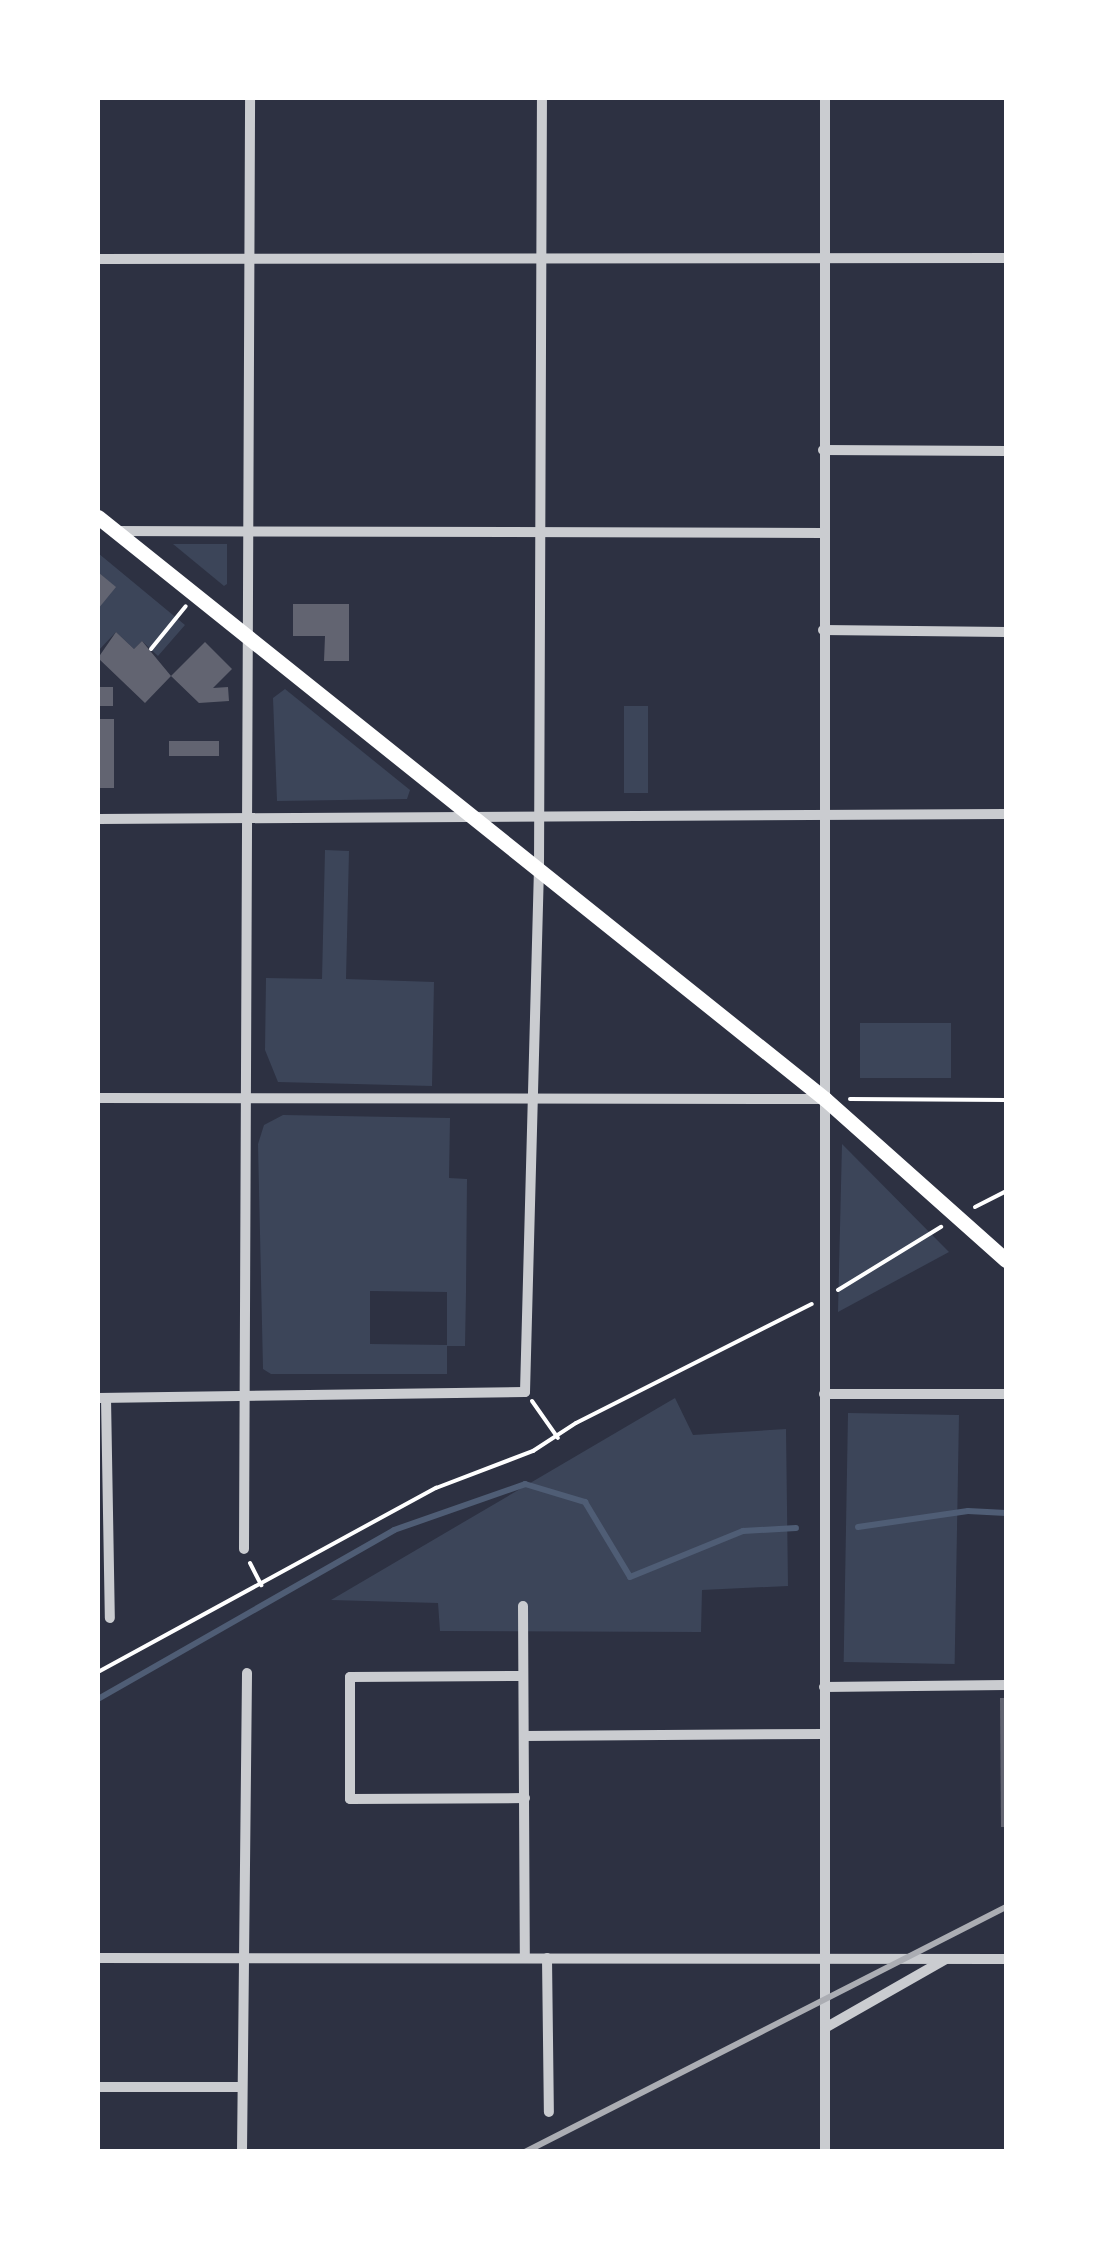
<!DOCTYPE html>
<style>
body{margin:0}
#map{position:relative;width:1104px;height:2249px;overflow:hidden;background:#2d3142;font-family:Cabin,sans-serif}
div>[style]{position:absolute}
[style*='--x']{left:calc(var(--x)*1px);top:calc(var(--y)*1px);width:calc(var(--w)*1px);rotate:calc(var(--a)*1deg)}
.green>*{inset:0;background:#3c4559;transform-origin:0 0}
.stream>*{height:6px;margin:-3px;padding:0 3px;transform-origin:3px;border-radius:3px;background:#4f5d75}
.building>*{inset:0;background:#626471;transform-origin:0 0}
.path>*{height:4px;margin:-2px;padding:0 2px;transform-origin:2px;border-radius:2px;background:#fff}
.minor>*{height:10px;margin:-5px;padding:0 5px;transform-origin:5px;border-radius:5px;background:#caccd0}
.secondary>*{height:15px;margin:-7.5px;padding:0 7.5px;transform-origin:7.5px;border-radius:7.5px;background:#fff}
.rail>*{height:6px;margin:-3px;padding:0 3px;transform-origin:3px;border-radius:3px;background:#abadb3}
span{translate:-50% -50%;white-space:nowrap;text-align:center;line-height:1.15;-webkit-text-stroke:8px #fff;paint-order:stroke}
.frame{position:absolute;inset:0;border:100px solid #fff;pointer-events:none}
</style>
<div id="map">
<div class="green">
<div style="clip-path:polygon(173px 544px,227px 544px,227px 584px,224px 586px)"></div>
<div style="clip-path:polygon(98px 553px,185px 625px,158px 656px,142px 641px,134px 649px,116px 632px,98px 651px,98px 606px,115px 587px,98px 572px)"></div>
<div style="clip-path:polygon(285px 689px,410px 790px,407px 799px,277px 801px,273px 698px)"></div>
<div style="left:624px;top:706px;width:24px;height:87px"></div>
<div style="clip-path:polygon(325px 850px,349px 851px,346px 979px,434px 982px,432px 1086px,278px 1082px,265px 1050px,266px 978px,322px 979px)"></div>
<div style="left:951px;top:1023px;width:55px;height:91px;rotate:90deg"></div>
<div style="clip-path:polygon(evenodd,283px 1115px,450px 1118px,449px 1178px,467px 1179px,466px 1292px,465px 1346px,447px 1346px,447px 1374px,271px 1374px,263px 1369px,258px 1144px,264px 1125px,283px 1115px,370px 1291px,447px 1292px,447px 1345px,370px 1344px,370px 1291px)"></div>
<div style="clip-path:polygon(842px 1144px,949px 1252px,838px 1312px)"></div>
<div style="clip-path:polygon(675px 1398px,693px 1435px,786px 1429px,788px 1586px,702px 1590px,701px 1632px,440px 1631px,438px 1603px,331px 1600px)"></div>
<div style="left:848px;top:1413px;width:111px;height:249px;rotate:1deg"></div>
</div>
<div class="stream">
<div style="--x:858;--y:1527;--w:111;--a:-8.3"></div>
<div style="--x:968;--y:1511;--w:38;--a:3"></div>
<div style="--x:98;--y:1699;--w:341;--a:-29.7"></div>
<div style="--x:394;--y:1530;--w:139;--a:-19.3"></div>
<div style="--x:525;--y:1484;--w:63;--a:16.7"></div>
<div style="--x:585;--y:1502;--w:87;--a:59"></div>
<div style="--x:630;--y:1577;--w:122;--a:-22.2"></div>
<div style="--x:743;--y:1531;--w:53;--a:-3.2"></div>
</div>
<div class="building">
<div style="clip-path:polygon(98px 572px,116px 587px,98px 609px)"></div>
<div style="clip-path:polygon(293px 604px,349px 604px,349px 661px,324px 661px,325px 636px,293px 636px)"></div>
<div style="clip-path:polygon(116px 632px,134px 649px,142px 641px,171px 676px,145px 703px,98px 658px)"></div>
<div style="clip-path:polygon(205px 642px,232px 669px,213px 688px,228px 687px,229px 701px,199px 703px,171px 676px)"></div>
<div style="left:98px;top:687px;width:15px;height:19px"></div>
<div style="left:98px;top:719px;width:16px;height:69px"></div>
<div style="left:169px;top:741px;width:50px;height:15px"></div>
<div style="clip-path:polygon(1000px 1698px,1006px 1698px,1006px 1827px,1001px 1827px)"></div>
</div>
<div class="path">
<div style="--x:151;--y:649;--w:55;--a:-50.9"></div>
<div style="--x:850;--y:1099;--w:156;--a:0.4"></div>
<div style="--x:975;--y:1207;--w:35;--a:-27"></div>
<div style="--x:838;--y:1290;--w:121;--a:-31.5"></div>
<div style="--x:532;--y:1401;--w:45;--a:54.9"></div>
<div style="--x:250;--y:1563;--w:25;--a:63"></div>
<div style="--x:98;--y:1672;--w:385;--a:-28.6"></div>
<div style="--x:436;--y:1488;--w:104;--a:-20.9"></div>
<div style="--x:533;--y:1451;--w:51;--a:-33.1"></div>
<div style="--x:576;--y:1423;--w:264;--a:-26.8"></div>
</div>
<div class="minor">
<div style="--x:825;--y:98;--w:2054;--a:90"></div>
<div style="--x:98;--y:259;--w:908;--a:-0.06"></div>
<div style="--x:823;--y:450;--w:183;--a:0.3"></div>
<div style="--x:115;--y:531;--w:708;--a:0.16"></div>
<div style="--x:823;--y:630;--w:183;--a:0.6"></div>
<div style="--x:98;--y:819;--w:908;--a:-0.32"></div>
<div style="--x:98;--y:1098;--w:727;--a:0.08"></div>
<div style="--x:824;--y:1394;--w:182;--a:0"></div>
<div style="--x:98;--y:1398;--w:427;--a:-0.8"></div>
<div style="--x:525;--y:1392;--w:524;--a:-88.47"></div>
<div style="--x:539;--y:868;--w:770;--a:-89.78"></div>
<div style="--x:106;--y:1398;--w:220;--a:89"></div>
<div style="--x:244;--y:1549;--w:1451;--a:-89.76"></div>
<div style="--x:523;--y:1606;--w:352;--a:89.7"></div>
<div style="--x:523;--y:1676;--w:173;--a:179.7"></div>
<div style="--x:350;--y:1677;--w:122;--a:90"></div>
<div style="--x:350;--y:1799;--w:175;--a:-0.3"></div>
<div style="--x:824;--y:1687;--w:182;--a:-0.6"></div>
<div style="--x:524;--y:1736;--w:301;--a:-0.4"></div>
<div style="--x:98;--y:1958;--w:908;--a:0.06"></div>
<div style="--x:547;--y:1958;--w:154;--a:89.3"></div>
<div style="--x:825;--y:2028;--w:139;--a:-29.7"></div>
<div style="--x:98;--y:2087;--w:144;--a:0"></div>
<div style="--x:242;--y:2152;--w:479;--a:-89.4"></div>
</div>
<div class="secondary">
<div style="--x:98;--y:517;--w:931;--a:38.68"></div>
<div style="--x:825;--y:1099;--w:242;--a:41.7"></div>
</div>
<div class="rail">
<div style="--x:525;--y:2152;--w:540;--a:-26.99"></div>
</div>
<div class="frame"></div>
</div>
